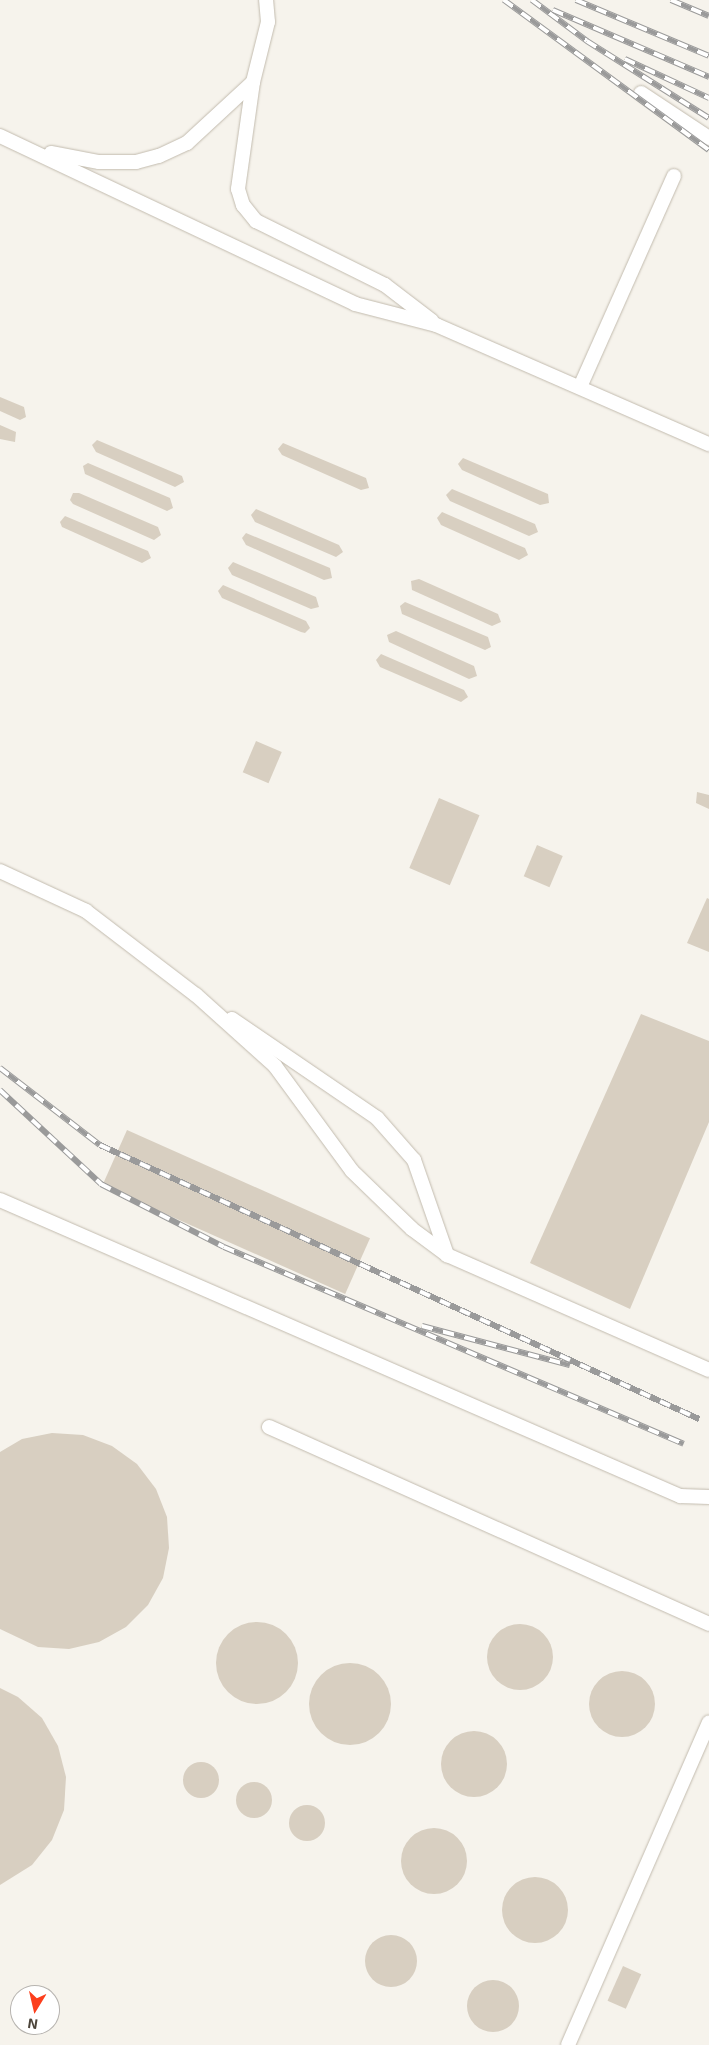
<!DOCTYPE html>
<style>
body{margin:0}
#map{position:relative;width:709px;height:2045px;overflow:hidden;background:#f6f3ec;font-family:"Exo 2",sans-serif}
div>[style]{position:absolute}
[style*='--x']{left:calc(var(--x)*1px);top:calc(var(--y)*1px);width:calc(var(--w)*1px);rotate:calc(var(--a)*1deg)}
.building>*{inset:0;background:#d8cfc1;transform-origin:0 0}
.round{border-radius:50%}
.roads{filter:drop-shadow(0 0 1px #c2bbae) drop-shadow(0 0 1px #c2bbae)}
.lane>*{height:14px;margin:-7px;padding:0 7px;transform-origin:7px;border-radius:7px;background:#fff}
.rail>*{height:5.5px;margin-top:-2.75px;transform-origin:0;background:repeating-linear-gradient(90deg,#fff 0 11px,#9a9a9a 0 22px);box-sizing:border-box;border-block:1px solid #9a9a9a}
span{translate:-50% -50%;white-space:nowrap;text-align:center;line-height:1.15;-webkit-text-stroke:4px #fff;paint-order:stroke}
.north{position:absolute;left:10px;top:1985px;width:50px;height:50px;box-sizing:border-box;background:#fff;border:1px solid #b7b4b0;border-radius:50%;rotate:189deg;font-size:14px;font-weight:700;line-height:20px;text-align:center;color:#4b4439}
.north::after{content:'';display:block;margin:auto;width:18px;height:22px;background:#fc3f1d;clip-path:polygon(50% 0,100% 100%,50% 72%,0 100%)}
</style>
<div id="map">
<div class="building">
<div style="clip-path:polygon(0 397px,24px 407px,26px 417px,20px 420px,0 411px)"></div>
<div style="clip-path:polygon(0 425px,16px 432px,15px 442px,0 439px)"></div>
<div style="clip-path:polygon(97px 440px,182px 476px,184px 482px,175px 487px,96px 452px,92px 445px)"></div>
<div style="clip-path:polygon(283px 443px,366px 478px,369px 488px,361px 490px,282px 455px,278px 449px)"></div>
<div style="clip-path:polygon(463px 458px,548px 494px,549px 503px,540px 505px,462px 470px,458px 464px)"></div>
<div style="clip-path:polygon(88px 463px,170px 498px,173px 508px,167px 511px,85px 474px,83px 466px)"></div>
<div style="clip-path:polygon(452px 489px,535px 524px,538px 532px,529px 536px,450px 501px,446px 495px)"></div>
<div style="clip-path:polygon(73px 493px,79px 493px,158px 527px,161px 535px,154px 540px,73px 504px,70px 500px)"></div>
<div style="clip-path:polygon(256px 509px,339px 545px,343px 552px,336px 557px,255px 522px,251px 515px)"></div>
<div style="clip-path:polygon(442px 512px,525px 548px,528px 555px,519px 560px,441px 525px,437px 518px)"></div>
<div style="clip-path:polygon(65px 516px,148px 551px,151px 558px,142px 563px,62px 527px,60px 522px)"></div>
<div style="clip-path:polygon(246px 533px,330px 568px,332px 578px,324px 580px,246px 545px,242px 538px)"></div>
<div style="clip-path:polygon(233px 562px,316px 597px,319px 607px,311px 609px,232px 575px,228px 568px)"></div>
<div style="clip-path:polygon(419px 579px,498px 614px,501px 622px,492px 626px,412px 590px,411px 581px)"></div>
<div style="clip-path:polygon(223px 585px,306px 621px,310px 628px,305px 633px,301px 632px,222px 598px,218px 591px)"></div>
<div style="clip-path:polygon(405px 602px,488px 637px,491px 647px,485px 650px,402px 614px,400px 606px)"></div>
<div style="clip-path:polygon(396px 631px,474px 666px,477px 676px,469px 679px,389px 642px,387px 635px)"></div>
<div style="clip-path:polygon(381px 654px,464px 690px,468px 697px,461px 702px,380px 667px,376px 660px)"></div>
<div style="left:256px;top:741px;width:28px;height:34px;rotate:23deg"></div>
<div style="clip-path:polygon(697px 792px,709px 795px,709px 809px,696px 803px)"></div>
<div style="left:439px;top:798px;width:44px;height:76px;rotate:23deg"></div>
<div style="left:537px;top:845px;width:28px;height:34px;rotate:23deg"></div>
<div style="clip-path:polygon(707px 898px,709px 899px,709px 952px,687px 943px)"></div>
<div style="clip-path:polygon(641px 1014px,709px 1041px,709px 1122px,630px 1309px,530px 1263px)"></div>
<div style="left:127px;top:1130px;width:266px;height:61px;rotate:24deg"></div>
<div style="clip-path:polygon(52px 1433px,83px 1435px,112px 1446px,137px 1464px,156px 1489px,167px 1517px,169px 1548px,163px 1578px,148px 1605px,126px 1627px,99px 1642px,69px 1649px,38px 1647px,0 1629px,0 1452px,22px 1439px)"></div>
<div class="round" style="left:216px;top:1622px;width:82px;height:82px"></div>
<div class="round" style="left:487px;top:1624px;width:66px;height:66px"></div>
<div class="round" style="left:309px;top:1663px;width:82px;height:82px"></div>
<div class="round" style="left:589px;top:1671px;width:66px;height:66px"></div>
<div style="clip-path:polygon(0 1688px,18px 1697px,42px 1718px,58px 1746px,66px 1777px,64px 1810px,52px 1840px,32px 1865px,0 1885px)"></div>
<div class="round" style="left:441px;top:1731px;width:66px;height:66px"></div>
<div class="round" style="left:183px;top:1762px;width:36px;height:36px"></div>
<div class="round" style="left:236px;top:1782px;width:36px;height:36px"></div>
<div class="round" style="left:289px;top:1805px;width:36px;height:36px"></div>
<div class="round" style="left:401px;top:1828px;width:66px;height:66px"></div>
<div class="round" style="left:502px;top:1877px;width:66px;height:66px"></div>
<div class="round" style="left:365px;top:1935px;width:52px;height:52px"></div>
<div style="left:623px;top:1966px;width:20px;height:38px;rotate:24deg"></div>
<div class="round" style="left:467px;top:1980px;width:52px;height:52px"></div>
</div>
<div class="roads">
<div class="lane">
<div style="--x:253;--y:82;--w:108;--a:98"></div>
<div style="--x:238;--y:189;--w:17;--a:73"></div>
<div style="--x:243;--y:205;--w:21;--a:51"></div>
<div style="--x:256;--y:221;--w:144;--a:26.4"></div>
<div style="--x:385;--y:285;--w:59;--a:37.5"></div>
<div style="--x:641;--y:93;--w:82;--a:33.5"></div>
<div style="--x:0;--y:136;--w:393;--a:25.3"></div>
<div style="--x:355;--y:304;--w:84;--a:14.5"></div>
<div style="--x:436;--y:325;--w:298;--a:23.6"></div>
<div style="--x:51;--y:153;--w:49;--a:10.6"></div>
<div style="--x:99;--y:162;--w:37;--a:0"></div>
<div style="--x:136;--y:162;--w:24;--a:-15"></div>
<div style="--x:159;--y:156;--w:31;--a:-25"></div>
<div style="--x:187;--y:143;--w:90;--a:-42.7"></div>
<div style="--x:253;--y:82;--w:62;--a:-76"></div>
<div style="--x:268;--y:22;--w:22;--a:-95"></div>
<div style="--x:580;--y:387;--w:231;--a:-66"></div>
<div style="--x:0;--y:871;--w:95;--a:24.9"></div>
<div style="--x:86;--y:911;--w:138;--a:37.4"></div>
<div style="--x:196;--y:995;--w:106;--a:41.9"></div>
<div style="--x:275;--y:1066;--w:130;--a:53.7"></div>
<div style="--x:352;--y:1171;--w:83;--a:44"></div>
<div style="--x:412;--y:1229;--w:44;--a:36.6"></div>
<div style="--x:447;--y:1255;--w:286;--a:23.7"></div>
<div style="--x:232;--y:1019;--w:176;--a:34.3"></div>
<div style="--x:377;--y:1118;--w:56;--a:48.6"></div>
<div style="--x:414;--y:1160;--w:101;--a:70.8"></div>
<div style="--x:0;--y:1200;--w:742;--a:23.52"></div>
<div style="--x:680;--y:1496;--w:29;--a:2"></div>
<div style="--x:269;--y:1427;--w:482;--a:24.1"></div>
<div style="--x:568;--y:2045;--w:352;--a:-66.4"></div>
</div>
</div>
<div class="rail">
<div style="--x:504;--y:0;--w:254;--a:36.2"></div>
<div style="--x:532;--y:0;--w:69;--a:36.7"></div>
<div style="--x:587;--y:41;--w:144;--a:32.3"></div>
<div style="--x:576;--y:0;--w:144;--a:22.8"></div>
<div style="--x:671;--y:0;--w:41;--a:22.8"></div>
<div style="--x:553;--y:10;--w:170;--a:23.2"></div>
<div style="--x:625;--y:59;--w:93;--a:24.9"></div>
<div style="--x:0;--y:1068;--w:126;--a:37.6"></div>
<div style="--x:100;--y:1145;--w:659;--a:24.58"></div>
<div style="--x:0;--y:1090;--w:138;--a:42.9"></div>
<div style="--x:101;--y:1184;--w:138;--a:27.1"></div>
<div style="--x:224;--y:1247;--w:500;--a:23.18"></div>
<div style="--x:422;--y:1326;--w:153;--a:14.8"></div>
</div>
<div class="north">N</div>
</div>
